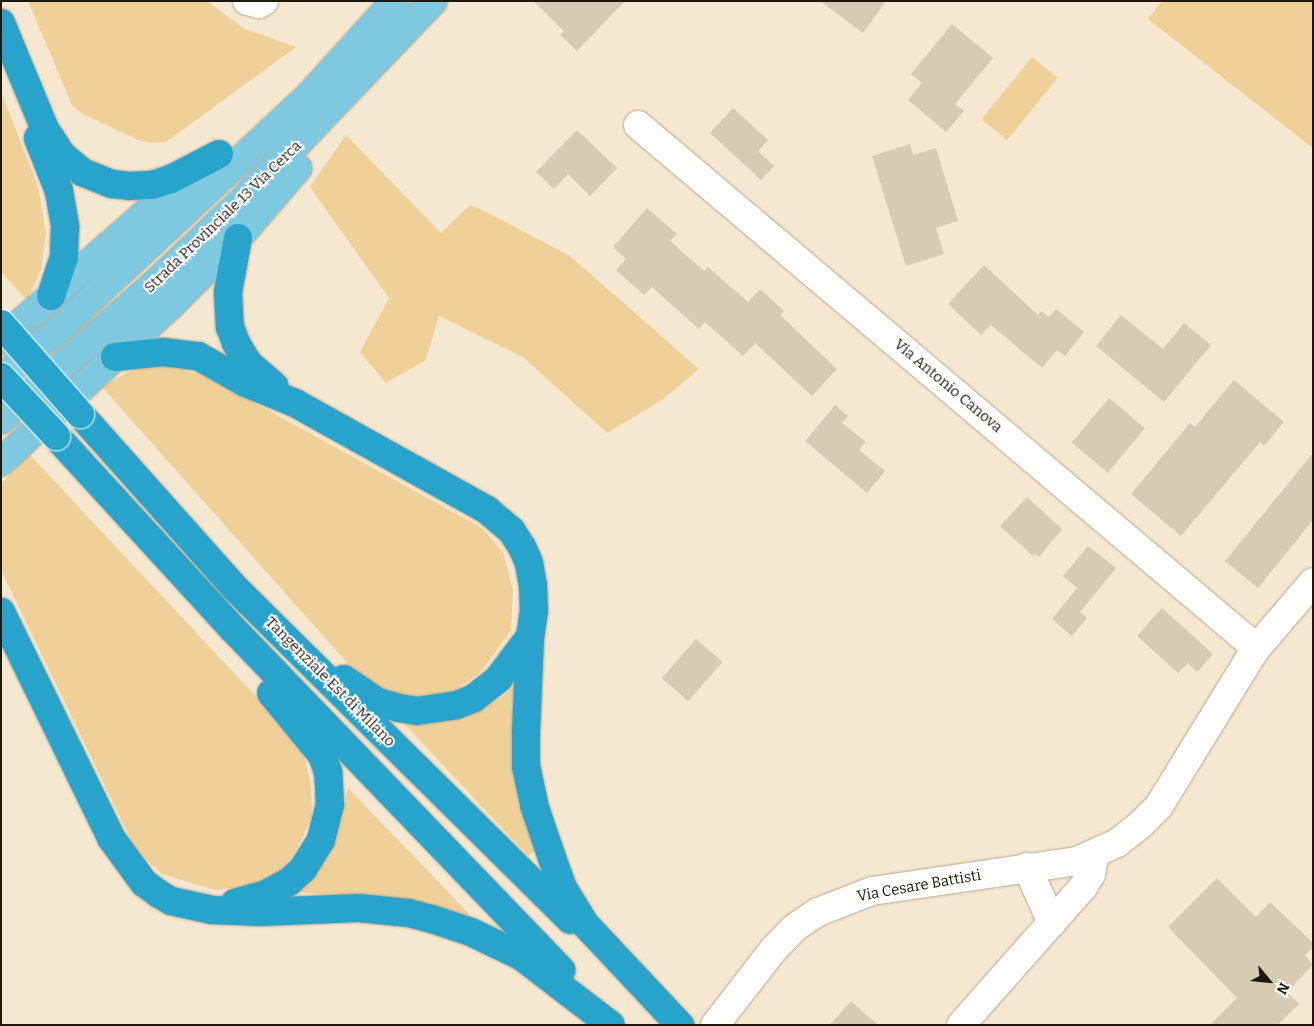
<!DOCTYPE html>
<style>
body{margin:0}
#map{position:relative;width:1314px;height:1026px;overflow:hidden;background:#f5e7d0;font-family:Bitter,serif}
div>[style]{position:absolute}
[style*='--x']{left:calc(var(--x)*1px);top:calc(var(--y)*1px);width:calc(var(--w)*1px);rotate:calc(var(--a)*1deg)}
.green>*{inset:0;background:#f0d099;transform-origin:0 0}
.building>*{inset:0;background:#d8cbb4;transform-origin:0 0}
.roads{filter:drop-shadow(0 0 1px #b6a993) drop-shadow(0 0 1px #b6a993)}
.minor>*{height:28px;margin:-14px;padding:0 14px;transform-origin:14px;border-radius:14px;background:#fff}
.major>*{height:28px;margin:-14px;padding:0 14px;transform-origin:14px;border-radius:14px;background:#7ec8e0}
.highway>*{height:28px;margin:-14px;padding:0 14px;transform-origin:14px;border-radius:14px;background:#28a3cc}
.bridges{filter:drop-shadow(0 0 1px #fff) drop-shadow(0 0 1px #fff)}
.highway-bridge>*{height:28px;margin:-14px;padding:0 14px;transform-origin:14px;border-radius:14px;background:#28a3cc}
span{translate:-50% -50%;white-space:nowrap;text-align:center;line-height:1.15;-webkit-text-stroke:4px #fff;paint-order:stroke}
.street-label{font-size:15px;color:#1c170f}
.frame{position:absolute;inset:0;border:2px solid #1c170f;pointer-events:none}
.north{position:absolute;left:1244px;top:956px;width:50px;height:50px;-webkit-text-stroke:4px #fff;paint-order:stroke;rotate:118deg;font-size:14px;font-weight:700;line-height:20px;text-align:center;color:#1c170f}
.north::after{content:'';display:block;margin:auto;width:18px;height:22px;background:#1c170f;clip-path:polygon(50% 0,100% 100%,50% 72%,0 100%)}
</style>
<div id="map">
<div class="green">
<div style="clip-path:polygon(28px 1px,207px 1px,243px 28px,296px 47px,166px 142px,153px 143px,138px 140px,81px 113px,72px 105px)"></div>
<div style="clip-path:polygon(1162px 1px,1313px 1px,1313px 148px,1148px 19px)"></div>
<div style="left:1032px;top:57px;width:33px;height:80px;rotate:39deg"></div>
<div style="clip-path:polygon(1px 92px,38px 186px,46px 233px,41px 270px,27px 300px,1px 272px)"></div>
<div style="clip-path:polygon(346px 135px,441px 233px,470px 205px,485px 211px,570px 256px,699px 369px,662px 400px,607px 433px,523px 357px,439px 316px,426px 360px,386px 383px,360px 352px,389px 298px,310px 187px)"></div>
<div style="clip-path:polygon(145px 366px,172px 367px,204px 375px,482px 528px,503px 552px,513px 590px,511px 630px,481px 672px,457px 689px,427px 700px,394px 695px,359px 676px,102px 387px,128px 372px)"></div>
<div style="clip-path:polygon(29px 454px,293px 736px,305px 759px,311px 785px,312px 816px,296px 851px,277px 875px,242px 887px,215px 890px,162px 874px,136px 850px,1px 570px,1px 484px)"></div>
<div style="clip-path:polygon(512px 684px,521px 685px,536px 849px,528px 856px,399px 718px,425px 723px,455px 719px,482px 709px,505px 695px)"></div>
<div style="clip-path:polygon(348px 788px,475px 920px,371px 898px,294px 892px,317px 872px,335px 843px)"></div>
</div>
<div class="building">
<div style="clip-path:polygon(533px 1px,625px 1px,577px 51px,560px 35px,564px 31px)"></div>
<div style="clip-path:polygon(820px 1px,886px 1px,863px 33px)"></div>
<div style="clip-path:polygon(952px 24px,993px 58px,955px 104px,964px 111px,946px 132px,908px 100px,922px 83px,911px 74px)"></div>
<div style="clip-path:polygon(733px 108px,768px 140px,758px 151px,774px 166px,761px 180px,710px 133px)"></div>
<div style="clip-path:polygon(577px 130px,617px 168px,590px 196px,568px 174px,554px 189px,536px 172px)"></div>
<div style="clip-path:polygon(910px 144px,913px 155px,936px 148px,958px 221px,936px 228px,944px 254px,906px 266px,872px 156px)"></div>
<div style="clip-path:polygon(647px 208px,677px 234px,670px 241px,704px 271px,708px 267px,748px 302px,760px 289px,784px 311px,780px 315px,837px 369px,812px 396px,755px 343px,743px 356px,705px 322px,699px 329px,652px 287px,644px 295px,616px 270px,626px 259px,613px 247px)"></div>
<div style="clip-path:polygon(984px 265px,1038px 315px,1041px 311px,1049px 317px,1056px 309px,1084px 332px,1065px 356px,1057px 350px,1042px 368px,991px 325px,981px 335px,948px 304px)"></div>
<div style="clip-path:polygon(1121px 315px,1163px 349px,1184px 323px,1211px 345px,1164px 402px,1096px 346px)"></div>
<div style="clip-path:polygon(1234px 380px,1284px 422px,1264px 446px,1260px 442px,1181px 536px,1131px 494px,1190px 423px,1195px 427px)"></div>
<div style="left:1109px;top:398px;width:47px;height:58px;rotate:40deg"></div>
<div style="clip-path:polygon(835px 405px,848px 416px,842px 423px,866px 442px,859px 450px,885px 471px,867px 493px,805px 441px)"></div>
<div style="clip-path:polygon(1313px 453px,1313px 520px,1258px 588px,1225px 561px)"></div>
<div style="clip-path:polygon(1027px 497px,1062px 529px,1039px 557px,1035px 554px,1033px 556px,1000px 526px)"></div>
<div style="clip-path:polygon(1088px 546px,1116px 568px,1080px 612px,1087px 618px,1072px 636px,1052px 619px,1077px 588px,1063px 576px)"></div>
<div style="clip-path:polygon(1162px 608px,1213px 654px,1197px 672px,1188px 663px,1178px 673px,1137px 636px)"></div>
<div style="left:696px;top:639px;width:35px;height:52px;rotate:41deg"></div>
<div style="clip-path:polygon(1217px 878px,1256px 917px,1270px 902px,1313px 943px,1313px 948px,1305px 955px,1313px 965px,1287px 992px,1299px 1004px,1278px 1025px,1210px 1025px,1237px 998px,1168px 927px)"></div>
<div style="clip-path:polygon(851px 1001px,878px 1025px,830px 1025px)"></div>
</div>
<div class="roads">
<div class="minor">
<div style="--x:247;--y:1;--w:12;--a:14"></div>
<div style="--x:259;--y:4;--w:6;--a:-31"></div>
<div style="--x:638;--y:125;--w:798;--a:40.22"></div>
<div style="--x:1247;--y:640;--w:13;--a:51"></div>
<div style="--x:1027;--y:867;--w:61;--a:65.9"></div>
<div style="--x:715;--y:1025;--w:96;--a:-52.2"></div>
<div style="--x:774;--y:949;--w:29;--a:-46"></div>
<div style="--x:794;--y:928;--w:29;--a:-34"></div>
<div style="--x:818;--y:912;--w:58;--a:-21.3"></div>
<div style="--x:872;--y:891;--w:207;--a:-8.3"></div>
<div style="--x:1077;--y:861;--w:44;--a:-24.2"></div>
<div style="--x:1117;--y:843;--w:31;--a:-38"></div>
<div style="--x:1141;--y:824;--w:25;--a:-45"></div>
<div style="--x:1159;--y:806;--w:183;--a:-58.4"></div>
<div style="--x:1255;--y:650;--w:89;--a:-49.5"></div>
<div style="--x:961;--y:1025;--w:184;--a:-48.5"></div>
<div style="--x:1083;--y:887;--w:15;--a:-58"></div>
<div style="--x:1091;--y:874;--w:20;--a:-79"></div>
</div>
<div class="major">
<div style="--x:1;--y:340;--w:215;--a:-41.2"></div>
<div style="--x:163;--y:198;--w:41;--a:-39.1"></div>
<div style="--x:1;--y:378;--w:77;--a:-40.3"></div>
<div style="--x:60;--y:328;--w:340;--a:-43"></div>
<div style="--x:309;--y:96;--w:128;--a:-47.8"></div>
<div style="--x:1;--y:420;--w:214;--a:-41.6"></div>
<div style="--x:161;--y:278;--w:117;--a:-43.6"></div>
<div style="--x:246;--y:197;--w:271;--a:-46.3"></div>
<div style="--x:1;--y:462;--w:233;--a:-42.7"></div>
<div style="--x:172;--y:304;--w:93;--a:-45"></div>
<div style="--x:238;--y:238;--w:92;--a:-49.4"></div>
</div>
<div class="highway">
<div style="--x:1;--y:23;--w:115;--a:67.5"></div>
<div style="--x:45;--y:129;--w:31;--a:57"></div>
<div style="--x:62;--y:155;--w:26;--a:40"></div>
<div style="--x:82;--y:172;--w:32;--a:22"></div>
<div style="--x:112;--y:184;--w:18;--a:6"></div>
<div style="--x:130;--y:186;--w:22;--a:-3"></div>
<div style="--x:152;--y:185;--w:20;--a:-18"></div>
<div style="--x:171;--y:179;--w:54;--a:-27.5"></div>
<div style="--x:38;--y:138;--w:57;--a:68.4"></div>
<div style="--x:59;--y:191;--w:36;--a:80"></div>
<div style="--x:65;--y:226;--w:31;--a:92"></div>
<div style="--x:64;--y:257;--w:41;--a:108.4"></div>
<div style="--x:238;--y:238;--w:55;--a:100.5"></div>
<div style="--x:228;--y:292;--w:35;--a:87"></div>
<div style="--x:230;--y:327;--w:17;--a:69"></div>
<div style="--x:236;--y:343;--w:23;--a:59"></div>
<div style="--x:248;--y:363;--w:35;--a:41"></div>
<div style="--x:115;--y:357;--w:48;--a:-5.9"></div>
<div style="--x:163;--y:352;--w:35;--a:7"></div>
<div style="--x:198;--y:356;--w:55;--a:29.4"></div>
<div style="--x:246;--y:383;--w:53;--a:22.2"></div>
<div style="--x:295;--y:403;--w:220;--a:29.1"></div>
<div style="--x:487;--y:510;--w:31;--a:40"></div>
<div style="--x:511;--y:530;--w:20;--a:57"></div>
<div style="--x:522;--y:547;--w:17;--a:66"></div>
<div style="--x:529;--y:563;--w:22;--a:80"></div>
<div style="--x:533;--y:585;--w:25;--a:88"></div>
<div style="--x:534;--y:610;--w:27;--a:98"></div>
<div style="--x:530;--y:637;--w:97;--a:92.4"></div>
<div style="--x:526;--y:734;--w:32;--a:90"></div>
<div style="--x:526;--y:766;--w:40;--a:78"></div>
<div style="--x:534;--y:805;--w:56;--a:71.2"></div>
<div style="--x:552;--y:858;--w:32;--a:70"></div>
<div style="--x:563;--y:888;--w:42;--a:58.6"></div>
<div style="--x:585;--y:924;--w:139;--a:46.8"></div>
<div style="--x:80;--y:414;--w:232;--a:48.3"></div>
<div style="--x:234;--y:587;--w:473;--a:44.7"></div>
<div style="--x:56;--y:436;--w:260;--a:47.5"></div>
<div style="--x:232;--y:628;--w:475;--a:46.1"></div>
<div style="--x:1;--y:612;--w:251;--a:64"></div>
<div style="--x:111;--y:838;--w:56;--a:53.7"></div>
<div style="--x:144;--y:883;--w:19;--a:36"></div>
<div style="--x:159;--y:894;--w:14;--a:30"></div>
<div style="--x:171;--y:901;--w:42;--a:12.4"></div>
<div style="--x:212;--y:910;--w:49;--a:2.3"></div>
<div style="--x:261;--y:912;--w:98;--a:-2.3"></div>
<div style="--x:359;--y:908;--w:50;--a:5.7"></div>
<div style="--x:409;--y:913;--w:24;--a:15"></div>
<div style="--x:432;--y:919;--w:41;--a:18.4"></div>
<div style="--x:471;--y:932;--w:55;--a:25.6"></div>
<div style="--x:521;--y:956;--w:113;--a:37.5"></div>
<div style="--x:344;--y:679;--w:41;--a:34.1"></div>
<div style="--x:378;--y:702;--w:22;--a:16"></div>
<div style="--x:399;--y:708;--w:18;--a:9"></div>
<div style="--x:417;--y:711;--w:40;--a:-8.5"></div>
<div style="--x:457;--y:705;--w:18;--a:-22"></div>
<div style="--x:474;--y:698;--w:31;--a:-38"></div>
<div style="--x:498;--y:679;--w:53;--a:-52.7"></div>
<div style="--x:235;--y:903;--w:32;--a:-16"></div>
<div style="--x:266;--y:894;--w:27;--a:-28"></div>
<div style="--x:290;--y:881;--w:18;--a:-43"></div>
<div style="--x:303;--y:869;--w:34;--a:-58"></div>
<div style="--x:321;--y:840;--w:36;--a:-76"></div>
<div style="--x:330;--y:805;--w:33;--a:-93"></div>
<div style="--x:328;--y:772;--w:18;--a:-109"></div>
<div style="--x:322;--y:755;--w:80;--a:-129.4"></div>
</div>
</div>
<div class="bridges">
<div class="highway-bridge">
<div style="--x:1;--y:324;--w:120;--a:48.7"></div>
<div style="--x:1;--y:377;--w:81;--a:47"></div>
</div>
</div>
<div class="street-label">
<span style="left:223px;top:217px;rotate:-44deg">Strada Provinciale 13 Via Cerca</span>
<span style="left:948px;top:386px;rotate:40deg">Via Antonio Canova</span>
<span style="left:330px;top:682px;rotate:45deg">Tangenziale Est di Milano</span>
<span style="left:919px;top:886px;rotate:-10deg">Via Cesare Battisti</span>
</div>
<div class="frame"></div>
<div class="north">N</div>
</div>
